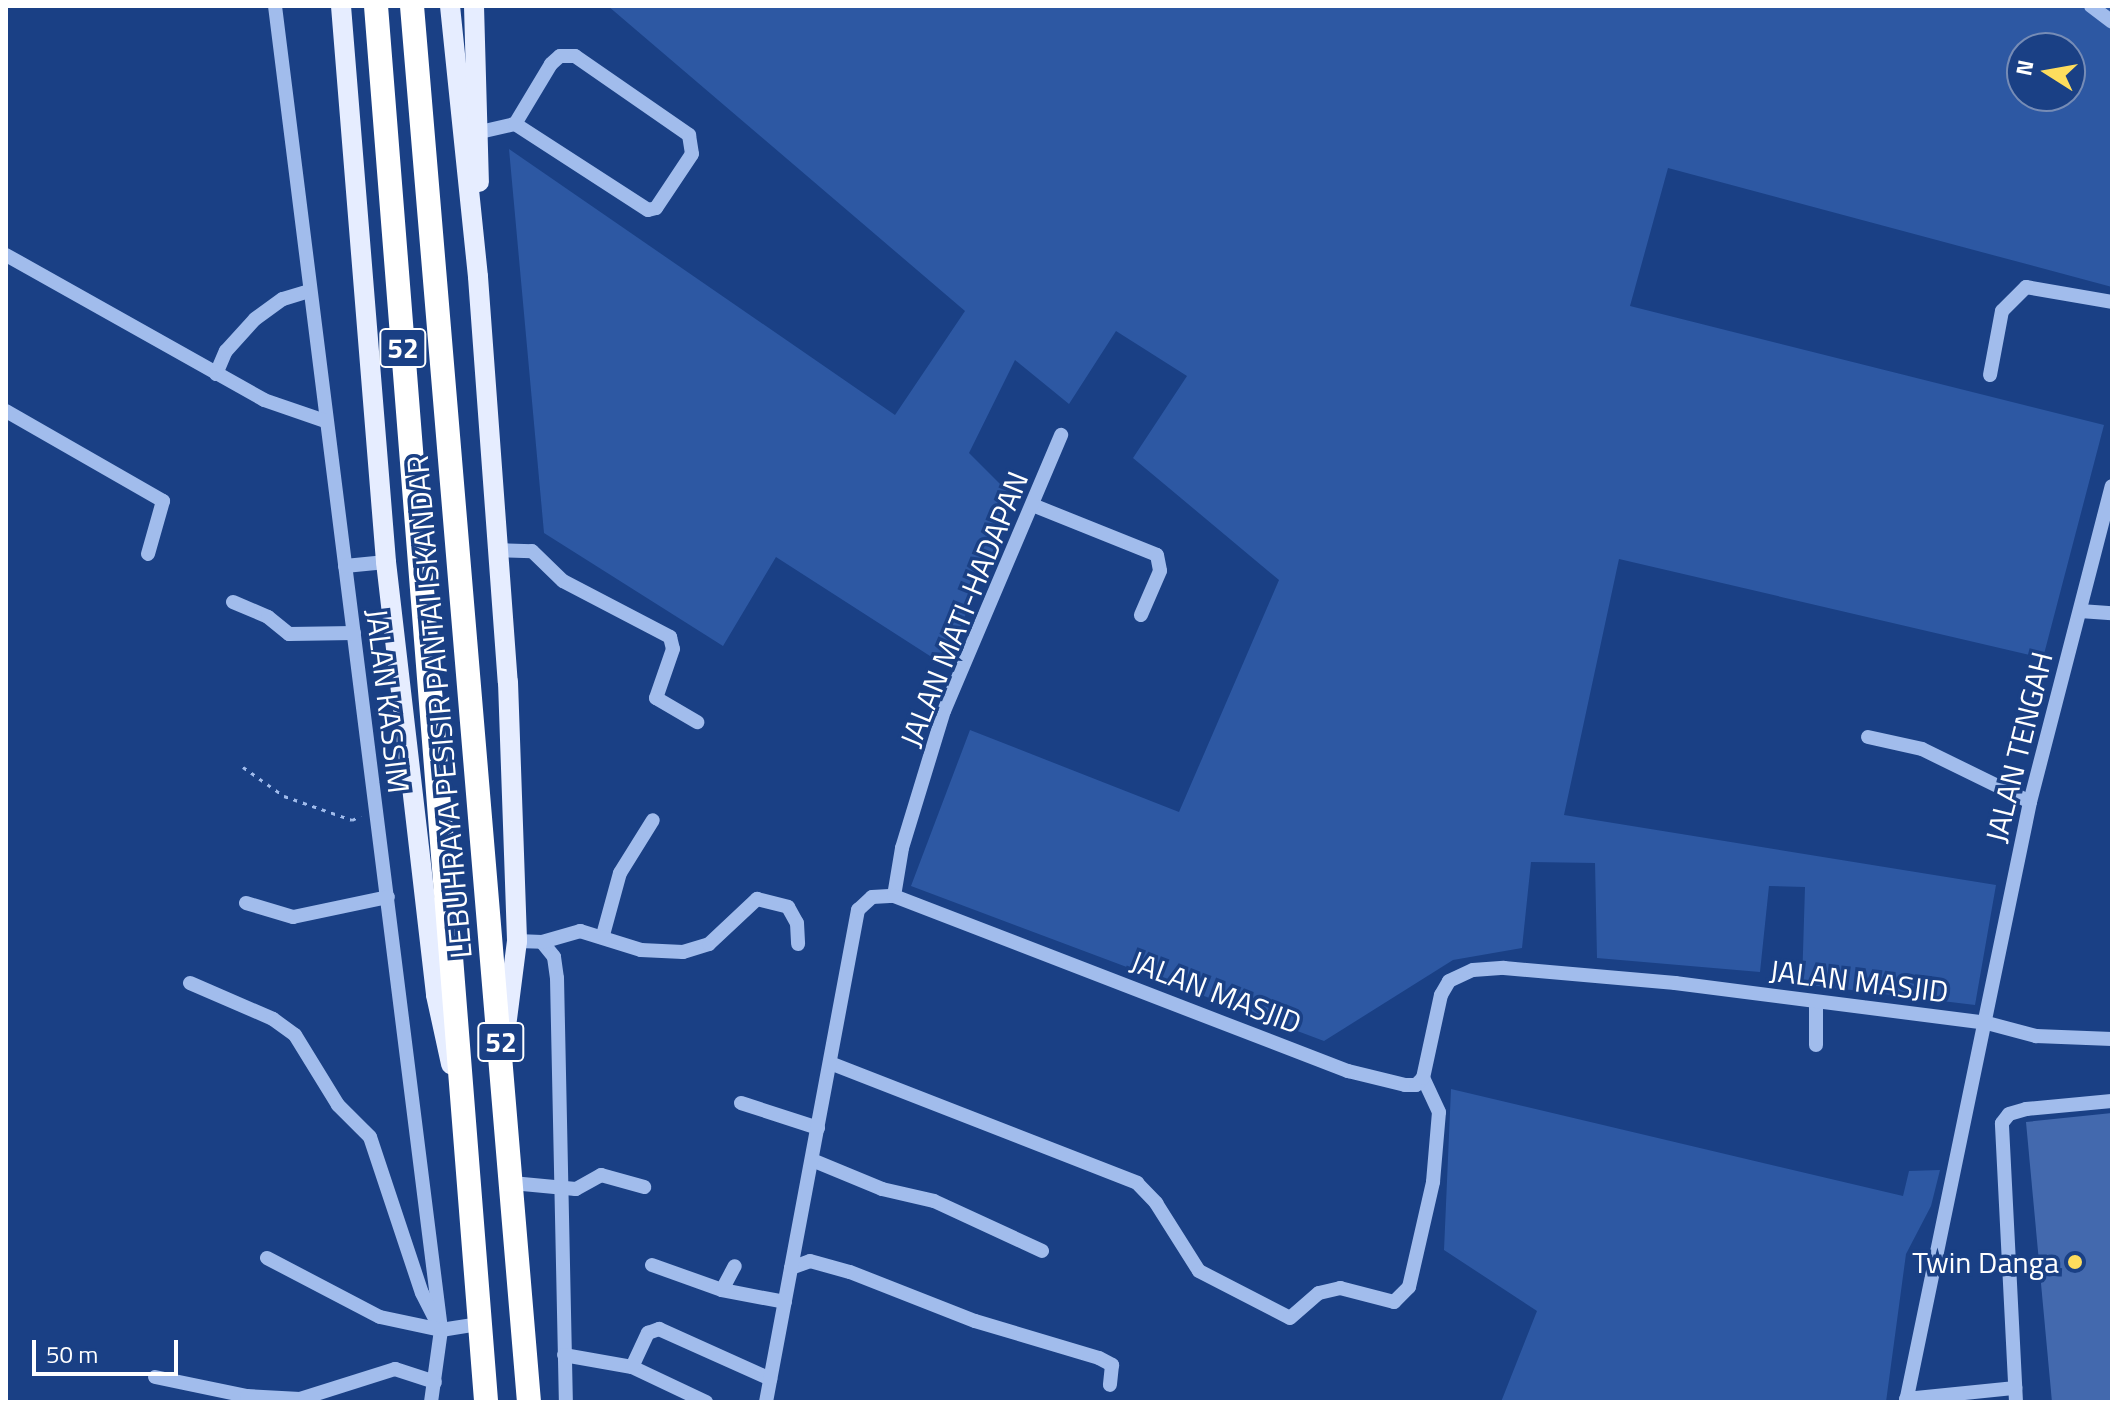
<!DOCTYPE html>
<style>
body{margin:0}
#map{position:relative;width:2118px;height:1408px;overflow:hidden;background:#1a4085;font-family:"Titillium Web",sans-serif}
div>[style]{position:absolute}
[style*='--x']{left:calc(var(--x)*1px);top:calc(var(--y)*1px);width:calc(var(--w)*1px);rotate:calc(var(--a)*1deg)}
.green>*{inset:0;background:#2d58a3}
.building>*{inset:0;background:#4369ae}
.path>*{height:3px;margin-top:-1.5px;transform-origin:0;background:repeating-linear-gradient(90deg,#a1bcec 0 4px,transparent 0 10px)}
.minor>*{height:14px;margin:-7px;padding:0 7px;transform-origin:7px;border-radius:7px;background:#a1bcec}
.major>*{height:20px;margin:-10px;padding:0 10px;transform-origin:10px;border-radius:10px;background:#e6edff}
.highway>*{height:24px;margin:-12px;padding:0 12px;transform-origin:12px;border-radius:12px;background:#fff}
.dots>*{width:22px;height:22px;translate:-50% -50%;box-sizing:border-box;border:4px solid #1a4085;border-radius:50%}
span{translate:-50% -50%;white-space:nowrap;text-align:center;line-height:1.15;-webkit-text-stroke:7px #1a4085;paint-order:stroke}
.shield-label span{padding:2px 6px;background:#1a4085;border:2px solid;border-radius:6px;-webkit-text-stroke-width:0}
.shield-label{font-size:28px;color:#fff;font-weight:700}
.street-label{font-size:30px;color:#fff}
.poi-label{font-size:30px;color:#fff}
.right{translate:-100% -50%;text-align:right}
.frame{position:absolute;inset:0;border:8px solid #fff;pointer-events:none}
.north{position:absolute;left:2006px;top:32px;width:80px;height:80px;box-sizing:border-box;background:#1a4085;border:2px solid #768cb6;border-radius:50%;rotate:281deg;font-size:22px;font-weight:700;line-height:32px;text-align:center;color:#fff}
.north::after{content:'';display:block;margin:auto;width:28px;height:36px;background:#fedd5d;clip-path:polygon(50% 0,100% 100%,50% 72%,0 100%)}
.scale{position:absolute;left:32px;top:1340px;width:146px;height:36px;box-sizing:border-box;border:4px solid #fff;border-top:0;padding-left:10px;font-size:24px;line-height:28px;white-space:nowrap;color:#fff;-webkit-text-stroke:6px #1a4085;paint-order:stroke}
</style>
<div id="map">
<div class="green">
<div style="clip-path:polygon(evenodd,608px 6px,2112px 6px,2112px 287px,1668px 168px,1630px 306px,2104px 425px,2043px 658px,1619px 559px,1564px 815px,1996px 885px,1975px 1005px,1802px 984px,1805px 887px,1769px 886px,1760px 972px,1597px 958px,1595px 863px,1531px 862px,1522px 948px,1453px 960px,1324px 1041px,911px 886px,970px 730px,1179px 812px,1279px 580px,1133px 458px,1187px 376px,1116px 331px,1069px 404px,1015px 360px,969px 453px,1015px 499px,944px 665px,776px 557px,723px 646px,544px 533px,509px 149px,895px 415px,965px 311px,608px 6px,2022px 48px,2070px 48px,2070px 96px,2022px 96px,2022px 48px)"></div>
<div style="clip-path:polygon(1451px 1089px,1903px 1196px,1909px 1171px,1940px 1170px,1931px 1206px,1906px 1254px,1886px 1402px,1501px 1402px,1537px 1311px,1444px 1250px)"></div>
</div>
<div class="building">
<div style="clip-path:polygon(2112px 1113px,2112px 1402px,2052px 1402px,2026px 1122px)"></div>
</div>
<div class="path">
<div style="--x:243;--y:767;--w:50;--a:35.3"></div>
<div style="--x:284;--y:796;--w:72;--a:19.4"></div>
<div style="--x:352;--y:820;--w:10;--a:-24"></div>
</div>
<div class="minor">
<div style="--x:275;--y:6;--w:1334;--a:82.85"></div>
<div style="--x:441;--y:1330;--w:73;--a:97.9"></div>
<div style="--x:2091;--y:6;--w:26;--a:37"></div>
<div style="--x:480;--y:132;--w:36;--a:-13"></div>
<div style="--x:515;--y:124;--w:70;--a:-59"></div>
<div style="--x:551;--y:64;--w:12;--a:-42"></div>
<div style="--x:560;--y:56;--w:15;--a:0"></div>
<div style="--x:575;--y:56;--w:139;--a:34.7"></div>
<div style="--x:689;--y:135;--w:19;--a:81"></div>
<div style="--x:692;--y:154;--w:65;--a:123.7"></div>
<div style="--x:656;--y:208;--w:8;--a:166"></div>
<div style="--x:648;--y:210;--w:158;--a:-147.1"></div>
<div style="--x:6;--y:255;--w:296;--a:29.3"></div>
<div style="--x:264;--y:400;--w:65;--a:19"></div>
<div style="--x:216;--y:374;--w:25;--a:-67"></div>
<div style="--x:226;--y:351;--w:43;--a:-47.8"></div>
<div style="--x:255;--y:319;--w:34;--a:-36"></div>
<div style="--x:283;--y:299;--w:27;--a:-17"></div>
<div style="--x:1990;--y:375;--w:65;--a:-79.4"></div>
<div style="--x:2002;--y:311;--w:34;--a:-45"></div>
<div style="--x:2026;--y:287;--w:87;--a:9.9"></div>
<div style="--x:6;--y:411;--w:181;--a:29.8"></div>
<div style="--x:163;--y:501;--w:55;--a:105.8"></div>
<div style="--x:1035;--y:506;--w:131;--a:21.9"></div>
<div style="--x:1157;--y:555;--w:16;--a:79"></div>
<div style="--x:1160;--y:571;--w:48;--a:113.4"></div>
<div style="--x:496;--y:550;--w:36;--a:2"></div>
<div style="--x:532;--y:551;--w:43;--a:44.1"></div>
<div style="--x:563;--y:581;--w:121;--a:27.6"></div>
<div style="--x:670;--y:637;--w:12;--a:76"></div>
<div style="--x:673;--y:649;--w:52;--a:109.1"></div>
<div style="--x:656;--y:698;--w:48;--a:30.3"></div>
<div style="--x:345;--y:566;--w:41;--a:-5.6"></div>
<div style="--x:233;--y:602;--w:38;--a:23"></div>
<div style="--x:268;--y:617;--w:27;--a:39"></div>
<div style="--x:289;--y:634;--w:65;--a:-0.9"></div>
<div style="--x:2080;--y:611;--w:32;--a:4"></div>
<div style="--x:1868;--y:737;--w:55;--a:12.5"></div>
<div style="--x:1922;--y:749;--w:120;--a:26.1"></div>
<div style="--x:894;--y:896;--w:49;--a:-80.5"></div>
<div style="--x:902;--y:848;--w:143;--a:-73"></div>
<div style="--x:944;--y:711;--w:300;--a:-67"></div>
<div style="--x:246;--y:903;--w:49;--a:16.6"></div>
<div style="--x:293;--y:917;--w:97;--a:-11.9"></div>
<div style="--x:603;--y:935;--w:64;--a:-74.7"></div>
<div style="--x:620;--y:873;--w:62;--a:-58.1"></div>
<div style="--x:517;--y:941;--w:25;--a:2"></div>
<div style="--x:542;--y:942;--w:19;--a:51"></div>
<div style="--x:554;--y:957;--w:21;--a:82"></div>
<div style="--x:557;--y:978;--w:424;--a:88.8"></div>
<div style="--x:542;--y:942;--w:40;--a:-16"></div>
<div style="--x:580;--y:931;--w:64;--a:17.3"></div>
<div style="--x:641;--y:950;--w:42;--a:2.7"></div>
<div style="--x:683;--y:952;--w:27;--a:-17"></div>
<div style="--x:709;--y:944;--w:66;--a:-43.2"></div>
<div style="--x:757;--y:899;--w:32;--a:14"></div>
<div style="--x:788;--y:907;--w:18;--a:61"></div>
<div style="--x:797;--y:923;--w:21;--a:87"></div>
<div style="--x:190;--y:983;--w:90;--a:23.4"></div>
<div style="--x:273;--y:1019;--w:27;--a:36"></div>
<div style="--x:295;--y:1035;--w:82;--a:58.4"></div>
<div style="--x:338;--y:1105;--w:45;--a:45"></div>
<div style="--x:370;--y:1137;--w:164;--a:71.6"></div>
<div style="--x:422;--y:1293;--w:37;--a:63"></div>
<div style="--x:1816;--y:1045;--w:43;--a:-90"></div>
<div style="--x:830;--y:1063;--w:330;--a:21.3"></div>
<div style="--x:1137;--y:1183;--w:28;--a:46"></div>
<div style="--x:1156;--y:1203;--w:80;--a:57.7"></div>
<div style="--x:1199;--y:1271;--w:102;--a:27.3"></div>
<div style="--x:1290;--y:1318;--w:38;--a:-41"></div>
<div style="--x:1319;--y:1293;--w:22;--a:-13"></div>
<div style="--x:1340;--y:1288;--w:56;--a:14.5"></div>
<div style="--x:1394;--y:1302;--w:21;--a:-45"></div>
<div style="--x:1409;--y:1287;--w:108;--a:-77.1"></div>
<div style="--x:1433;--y:1182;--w:70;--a:-85.1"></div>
<div style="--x:1439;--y:1112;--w:38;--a:-115"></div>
<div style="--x:741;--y:1103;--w:81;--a:18"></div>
<div style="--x:812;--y:1160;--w:76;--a:22.5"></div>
<div style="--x:882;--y:1189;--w:53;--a:13"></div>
<div style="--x:934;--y:1201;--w:119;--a:24.8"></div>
<div style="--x:512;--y:1183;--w:64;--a:5.4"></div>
<div style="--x:576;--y:1189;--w:29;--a:-29"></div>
<div style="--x:601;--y:1175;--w:45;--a:15.6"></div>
<div style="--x:267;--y:1258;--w:127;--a:27.6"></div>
<div style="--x:380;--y:1317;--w:62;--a:12"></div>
<div style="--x:441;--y:1330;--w:39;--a:-9"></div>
<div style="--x:652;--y:1265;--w:74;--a:19.7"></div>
<div style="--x:722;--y:1290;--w:64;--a:10.8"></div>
<div style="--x:791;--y:1268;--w:20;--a:-20"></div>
<div style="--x:810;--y:1261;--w:41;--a:15.4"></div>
<div style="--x:850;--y:1272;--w:134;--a:21.4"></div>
<div style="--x:975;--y:1321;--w:129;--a:16.6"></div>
<div style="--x:1099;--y:1358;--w:15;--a:28"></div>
<div style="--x:1112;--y:1365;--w:20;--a:96"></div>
<div style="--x:722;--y:1290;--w:27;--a:-62"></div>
<div style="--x:564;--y:1355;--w:69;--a:10"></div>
<div style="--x:632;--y:1367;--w:82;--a:25.3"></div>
<div style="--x:632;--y:1367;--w:38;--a:-65"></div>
<div style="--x:648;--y:1333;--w:12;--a:-20"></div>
<div style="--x:659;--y:1329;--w:122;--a:24.2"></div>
<div style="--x:155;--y:1377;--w:94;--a:11.7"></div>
<div style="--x:247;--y:1396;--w:53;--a:3.2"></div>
<div style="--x:300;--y:1399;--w:100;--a:-17.5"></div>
<div style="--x:395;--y:1369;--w:42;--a:18"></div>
<div style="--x:1906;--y:1399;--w:110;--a:-5.8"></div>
<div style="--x:766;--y:1402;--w:501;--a:-79.41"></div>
<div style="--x:858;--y:910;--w:19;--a:-43"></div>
<div style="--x:872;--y:897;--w:22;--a:-3"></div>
<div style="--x:894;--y:896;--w:487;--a:21.1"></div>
<div style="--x:1348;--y:1071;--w:59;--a:13.8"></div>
<div style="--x:1405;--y:1085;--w:11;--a:0"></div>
<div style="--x:1416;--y:1085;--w:10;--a:-45"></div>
<div style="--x:1423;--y:1078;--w:85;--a:-77.8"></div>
<div style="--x:1441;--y:995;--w:16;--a:-60"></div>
<div style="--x:1449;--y:981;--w:26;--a:-25"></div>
<div style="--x:1473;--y:970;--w:31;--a:-4"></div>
<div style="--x:1504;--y:968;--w:172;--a:5"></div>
<div style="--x:1675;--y:983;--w:315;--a:7.3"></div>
<div style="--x:1987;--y:1023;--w:51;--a:14.9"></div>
<div style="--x:2036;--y:1036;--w:76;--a:2.3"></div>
<div style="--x:1906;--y:1402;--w:613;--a:-78.32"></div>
<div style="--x:2030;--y:802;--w:326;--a:-75.5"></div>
<div style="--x:2016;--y:1402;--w:279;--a:-92.9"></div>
<div style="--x:2002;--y:1123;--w:11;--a:-52"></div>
<div style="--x:2009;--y:1114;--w:18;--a:-16"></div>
<div style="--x:2026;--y:1109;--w:86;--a:-5.3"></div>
</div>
<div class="major">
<div style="--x:341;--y:6;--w:558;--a:85.37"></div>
<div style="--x:386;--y:562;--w:436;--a:83.4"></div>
<div style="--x:436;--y:995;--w:71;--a:77.7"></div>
<div style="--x:450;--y:6;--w:272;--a:84.1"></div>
<div style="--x:478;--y:277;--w:406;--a:85.8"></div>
<div style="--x:508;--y:682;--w:259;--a:88"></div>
<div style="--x:517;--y:941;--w:95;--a:97.3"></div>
<div style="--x:474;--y:6;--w:176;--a:88.4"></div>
</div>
<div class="highway">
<div style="--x:376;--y:6;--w:1400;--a:85.49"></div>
<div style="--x:412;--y:6;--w:1401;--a:85.21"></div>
</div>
<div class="dots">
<div style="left:2075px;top:1262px;background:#fedd5d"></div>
</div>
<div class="shield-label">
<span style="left:403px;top:348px">52</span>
<span style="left:501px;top:1042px">52</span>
</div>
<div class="street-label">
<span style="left:964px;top:609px;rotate:-68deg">JALAN MATI-HADAPAN</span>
<span style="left:388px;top:701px;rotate:83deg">JALAN KASSIM</span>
<span style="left:439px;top:707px;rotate:-95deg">LEBUHRAYA PESISIR PANTAI ISKANDAR</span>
<span style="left:2019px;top:747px;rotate:-76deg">JALAN TENGAH</span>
<span style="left:1859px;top:981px;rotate:7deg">JALAN MASJID</span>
<span style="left:1216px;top:992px;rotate:21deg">JALAN MASJID</span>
</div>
<div class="poi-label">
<span class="right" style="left:2059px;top:1262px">Twin Danga</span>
</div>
<div class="frame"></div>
<div class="north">N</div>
<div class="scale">50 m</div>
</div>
